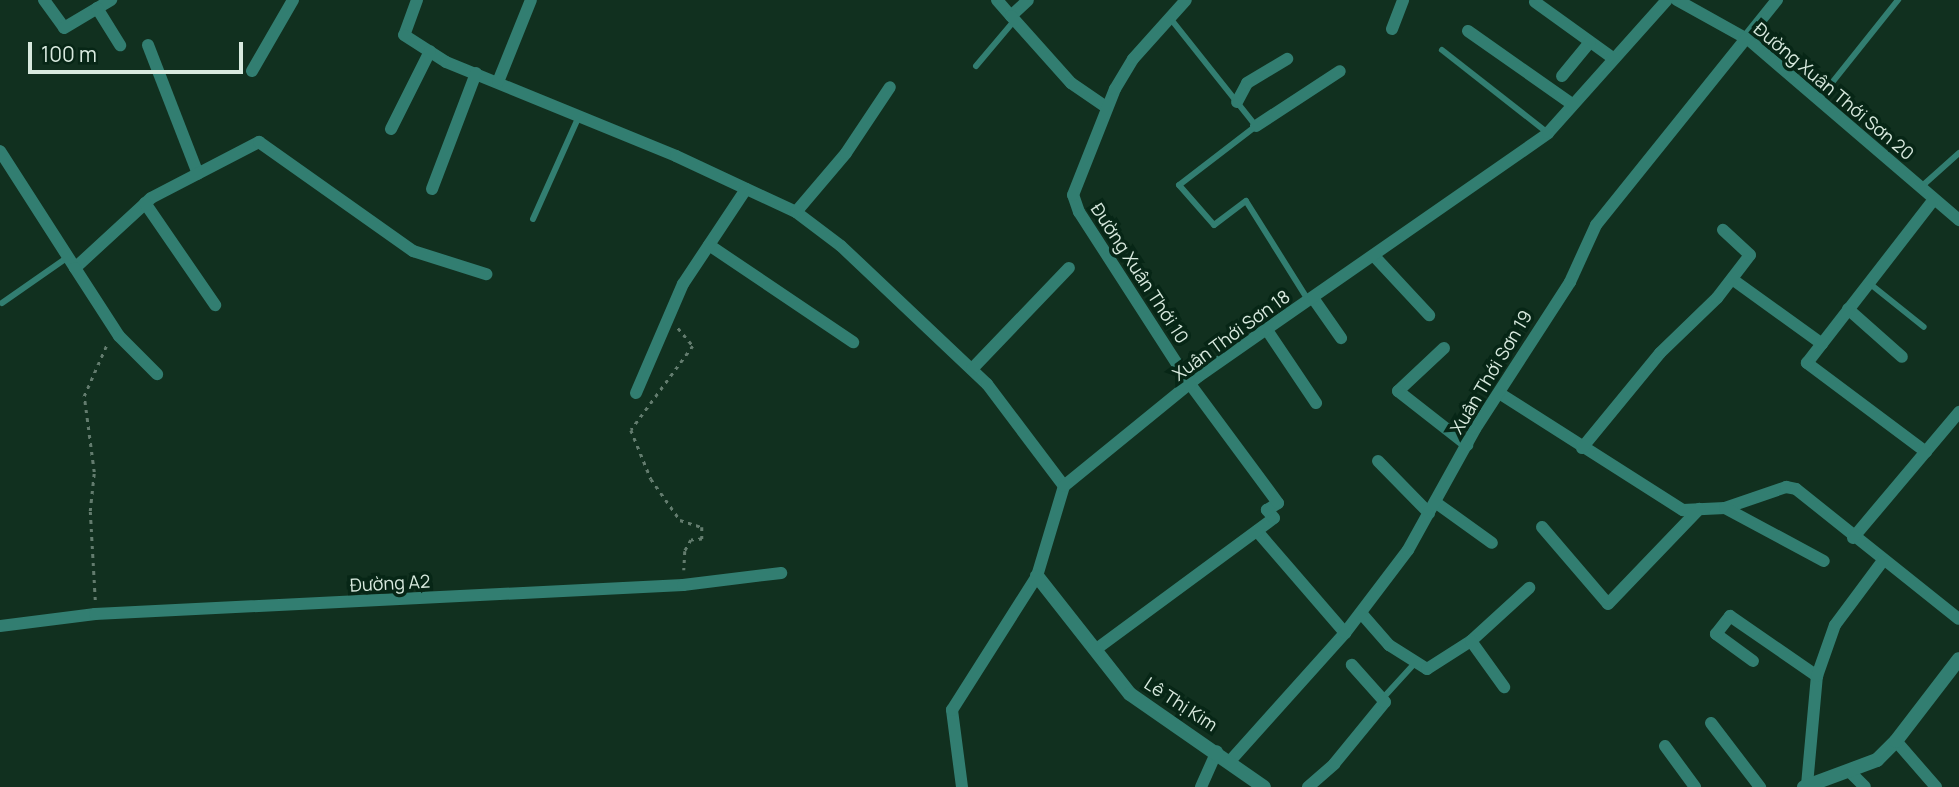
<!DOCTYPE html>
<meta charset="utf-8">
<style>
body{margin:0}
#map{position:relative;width:1959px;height:787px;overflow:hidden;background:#11301f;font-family:Manrope,sans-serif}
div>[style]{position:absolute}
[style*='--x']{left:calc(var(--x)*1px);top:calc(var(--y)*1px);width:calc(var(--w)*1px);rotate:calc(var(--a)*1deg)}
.path>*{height:2.5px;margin-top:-1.25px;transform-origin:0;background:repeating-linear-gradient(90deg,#637c6e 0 3.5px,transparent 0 8.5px)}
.service>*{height:6px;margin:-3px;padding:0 3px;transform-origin:3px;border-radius:3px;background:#327e71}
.minor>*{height:12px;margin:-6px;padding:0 6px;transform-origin:6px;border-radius:6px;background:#327e71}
.tertiary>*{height:14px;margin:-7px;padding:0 7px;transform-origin:7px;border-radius:7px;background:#327e71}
span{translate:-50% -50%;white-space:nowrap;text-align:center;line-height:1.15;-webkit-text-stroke:7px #072616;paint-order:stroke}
.street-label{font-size:18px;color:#d9eadf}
.scale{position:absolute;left:28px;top:42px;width:215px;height:32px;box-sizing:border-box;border:4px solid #d9eadf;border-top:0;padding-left:9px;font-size:21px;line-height:24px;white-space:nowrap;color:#d9eadf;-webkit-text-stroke:5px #072616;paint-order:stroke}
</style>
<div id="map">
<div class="path">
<div style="--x:678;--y:328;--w:23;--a:50"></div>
<div style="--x:693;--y:346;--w:104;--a:126.4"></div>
<div style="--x:631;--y:430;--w:53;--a:67.8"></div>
<div style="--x:651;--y:479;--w:50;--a:54.7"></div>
<div style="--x:680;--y:520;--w:23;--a:18"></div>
<div style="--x:702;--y:527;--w:12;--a:90"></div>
<div style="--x:702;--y:539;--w:11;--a:175"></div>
<div style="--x:691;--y:540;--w:13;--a:119"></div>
<div style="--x:685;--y:551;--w:19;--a:93"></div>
<div style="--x:95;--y:600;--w:89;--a:-93.2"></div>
<div style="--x:90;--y:511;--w:39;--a:-84"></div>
<div style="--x:94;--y:472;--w:77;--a:-97.5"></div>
<div style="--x:84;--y:396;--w:57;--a:-66.1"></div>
</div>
<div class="service">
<div style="--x:1170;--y:18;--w:138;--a:51.5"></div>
<div style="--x:1256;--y:126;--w:97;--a:142.5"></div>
<div style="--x:1179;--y:185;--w:53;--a:48.8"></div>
<div style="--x:1214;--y:225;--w:40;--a:-37"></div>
<div style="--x:1246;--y:201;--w:117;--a:57.9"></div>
<div style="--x:1442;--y:50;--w:135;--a:38.1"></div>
<div style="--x:976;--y:66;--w:59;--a:-49.8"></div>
<div style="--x:1819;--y:99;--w:127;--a:-51.4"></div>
<div style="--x:1921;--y:187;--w:51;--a:-41.8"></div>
<div style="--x:533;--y:219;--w:113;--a:-65.9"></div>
<div style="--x:1869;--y:283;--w:70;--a:38.7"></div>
<div style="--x:2;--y:303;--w:80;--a:-34.9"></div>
<div style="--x:1383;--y:698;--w:46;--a:-47.6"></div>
</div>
<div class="minor">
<div style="--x:44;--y:0;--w:34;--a:54"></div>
<div style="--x:64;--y:28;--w:55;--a:-30.8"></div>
<div style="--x:417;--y:0;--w:37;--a:110"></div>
<div style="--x:404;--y:35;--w:50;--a:32.7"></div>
<div style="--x:446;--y:62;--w:248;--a:22.2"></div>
<div style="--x:676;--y:156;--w:132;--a:25"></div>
<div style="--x:796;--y:212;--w:56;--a:37.1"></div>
<div style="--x:841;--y:246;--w:201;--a:43.4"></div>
<div style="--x:987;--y:384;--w:128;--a:53"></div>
<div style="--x:997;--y:0;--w:21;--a:49"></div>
<div style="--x:1011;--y:16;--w:23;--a:-43"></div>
<div style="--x:1677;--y:0;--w:82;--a:29.1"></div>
<div style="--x:1749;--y:40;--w:277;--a:40.6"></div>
<div style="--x:1535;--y:2;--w:96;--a:35.7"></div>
<div style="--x:97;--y:8;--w:44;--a:58.1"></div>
<div style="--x:1011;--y:16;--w:90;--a:48.2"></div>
<div style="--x:1071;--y:83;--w:42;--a:34.4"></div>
<div style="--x:1392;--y:29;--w:31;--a:-69"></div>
<div style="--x:1468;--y:31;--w:127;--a:35.1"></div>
<div style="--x:148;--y:45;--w:138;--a:68.8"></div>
<div style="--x:252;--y:71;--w:82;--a:-60"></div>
<div style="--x:1562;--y:76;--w:44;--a:-50.5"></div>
<div style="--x:498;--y:82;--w:88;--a:-68.1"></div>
<div style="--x:1237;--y:102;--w:21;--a:-62"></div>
<div style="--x:1247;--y:83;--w:47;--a:-31"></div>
<div style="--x:1256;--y:126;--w:100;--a:-33.2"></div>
<div style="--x:391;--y:129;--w:87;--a:-63.4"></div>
<div style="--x:0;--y:151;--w:139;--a:57.3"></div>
<div style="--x:75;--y:268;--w:103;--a:-42.6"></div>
<div style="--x:151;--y:198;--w:122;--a:-27.4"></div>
<div style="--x:259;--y:142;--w:189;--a:35.3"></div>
<div style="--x:413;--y:251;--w:77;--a:17.5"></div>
<div style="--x:432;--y:189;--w:124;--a:-69.2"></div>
<div style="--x:145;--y:203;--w:124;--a:55.5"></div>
<div style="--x:796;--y:212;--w:77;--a:-49.7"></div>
<div style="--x:846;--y:153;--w:79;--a:-56.3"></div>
<div style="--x:709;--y:245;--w:174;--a:34"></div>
<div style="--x:1374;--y:256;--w:81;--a:47"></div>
<div style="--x:75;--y:268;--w:81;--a:57.1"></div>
<div style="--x:119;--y:336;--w:54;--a:45"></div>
<div style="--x:1732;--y:279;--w:111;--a:35.8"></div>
<div style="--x:1313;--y:298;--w:49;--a:55"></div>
<div style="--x:1848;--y:309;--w:72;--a:41.6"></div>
<div style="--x:1267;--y:330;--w:88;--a:56.1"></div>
<div style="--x:1444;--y:348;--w:63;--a:136.9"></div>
<div style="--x:1398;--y:391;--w:88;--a:38"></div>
<div style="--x:972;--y:369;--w:140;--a:-46.2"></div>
<div style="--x:636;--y:393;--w:119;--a:-66.7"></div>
<div style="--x:683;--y:284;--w:114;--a:-56.4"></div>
<div style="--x:1499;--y:393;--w:218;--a:32.5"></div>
<div style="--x:1683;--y:510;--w:42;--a:-2.7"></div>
<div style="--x:1725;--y:508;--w:65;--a:-19"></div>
<div style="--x:1786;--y:487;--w:10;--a:11"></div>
<div style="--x:1796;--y:489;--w:208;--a:38.6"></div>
<div style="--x:1582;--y:448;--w:123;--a:-50.6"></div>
<div style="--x:1660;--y:353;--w:79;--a:-44"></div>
<div style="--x:1717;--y:298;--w:54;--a:-52.5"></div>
<div style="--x:1750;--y:255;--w:37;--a:-137"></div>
<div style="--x:1926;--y:452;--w:149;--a:-143.2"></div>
<div style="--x:1807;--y:363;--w:207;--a:-52.2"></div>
<div style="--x:1378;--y:461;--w:73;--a:45.6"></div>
<div style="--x:1435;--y:502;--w:70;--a:35.7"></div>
<div style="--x:1725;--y:508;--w:112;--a:28.2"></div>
<div style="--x:1542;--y:527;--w:101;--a:49.4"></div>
<div style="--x:1608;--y:604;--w:132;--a:-46.2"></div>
<div style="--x:1257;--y:531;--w:135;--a:49.2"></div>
<div style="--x:1853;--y:538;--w:165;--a:-49.9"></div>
<div style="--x:1361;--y:613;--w:43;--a:48.8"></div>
<div style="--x:1389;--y:645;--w:45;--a:32.3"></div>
<div style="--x:1427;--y:669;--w:52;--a:-32.5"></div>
<div style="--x:1471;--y:641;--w:79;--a:-42.4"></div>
<div style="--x:0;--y:626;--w:96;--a:-7.2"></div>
<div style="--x:95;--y:614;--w:589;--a:-2.82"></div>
<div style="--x:683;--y:585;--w:99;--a:-7"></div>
<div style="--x:1471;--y:641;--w:57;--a:54.3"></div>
<div style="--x:1095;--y:650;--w:222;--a:-36.4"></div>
<div style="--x:1274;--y:518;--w:11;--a:-131"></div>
<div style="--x:1267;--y:510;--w:13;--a:-32"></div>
<div style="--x:1278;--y:503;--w:148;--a:-126.5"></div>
<div style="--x:1190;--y:384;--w:205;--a:-122.8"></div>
<div style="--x:1079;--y:212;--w:18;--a:-109"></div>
<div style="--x:1073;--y:195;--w:114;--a:-68.4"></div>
<div style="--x:1115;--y:89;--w:35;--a:-59"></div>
<div style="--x:1133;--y:59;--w:79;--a:-48.1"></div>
<div style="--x:1753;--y:661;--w:46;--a:-143.9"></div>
<div style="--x:1716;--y:634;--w:23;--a:-52"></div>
<div style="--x:1730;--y:616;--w:106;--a:34.6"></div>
<div style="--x:1711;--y:723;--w:81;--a:52.6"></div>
<div style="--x:1896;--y:741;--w:61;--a:49"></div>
<div style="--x:1665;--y:746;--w:51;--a:53.8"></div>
<div style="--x:1231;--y:760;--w:171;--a:-48.1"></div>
<div style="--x:1345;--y:633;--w:104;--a:-52.8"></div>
<div style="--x:1408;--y:550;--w:138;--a:-61"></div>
<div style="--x:1475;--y:429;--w:175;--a:-57.1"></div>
<div style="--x:1570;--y:282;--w:63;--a:-65.5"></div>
<div style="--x:1596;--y:225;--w:289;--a:-51.2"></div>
<div style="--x:1850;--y:772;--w:21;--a:45"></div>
<div style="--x:1807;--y:785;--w:109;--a:-84.8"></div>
<div style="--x:1817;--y:676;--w:54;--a:-70.6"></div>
<div style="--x:1835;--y:625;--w:79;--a:-53.3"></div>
<div style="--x:962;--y:787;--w:78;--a:-97.4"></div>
<div style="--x:952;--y:710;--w:159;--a:-57.6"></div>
<div style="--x:1037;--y:576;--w:94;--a:-73.3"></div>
<div style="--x:1064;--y:486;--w:174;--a:-39.2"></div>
<div style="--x:1199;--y:376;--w:425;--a:-34.8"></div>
<div style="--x:1548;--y:133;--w:178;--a:-48.2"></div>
<div style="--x:1201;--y:787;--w:39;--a:-66"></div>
<div style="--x:1308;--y:787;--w:35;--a:-41"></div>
<div style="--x:1334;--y:764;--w:80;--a:-50.6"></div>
<div style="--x:1385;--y:702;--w:50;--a:-131.7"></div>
</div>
<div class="tertiary">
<div style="--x:1037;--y:576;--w:150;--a:51.8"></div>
<div style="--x:1130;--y:694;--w:163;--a:34.8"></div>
<div style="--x:1804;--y:787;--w:78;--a:-20.3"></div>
<div style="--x:1877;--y:760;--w:27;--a:-45"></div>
<div style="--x:1896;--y:741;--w:103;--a:-52.5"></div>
</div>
<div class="street-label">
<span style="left:1834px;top:91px;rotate:40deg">Đường Xuân Thới Sơn 20</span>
<span style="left:1140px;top:273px;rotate:57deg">Đường Xuân Thới 10</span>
<span style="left:1231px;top:335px;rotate:-36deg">Xuân Thới Sơn 18</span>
<span style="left:1491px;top:372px;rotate:-59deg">Xuân Thới Sơn 19</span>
<span style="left:390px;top:583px;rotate:-3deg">Đường A2</span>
<span style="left:1181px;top:704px;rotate:33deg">Lê Thị Kim</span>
</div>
<div class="scale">100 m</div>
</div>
